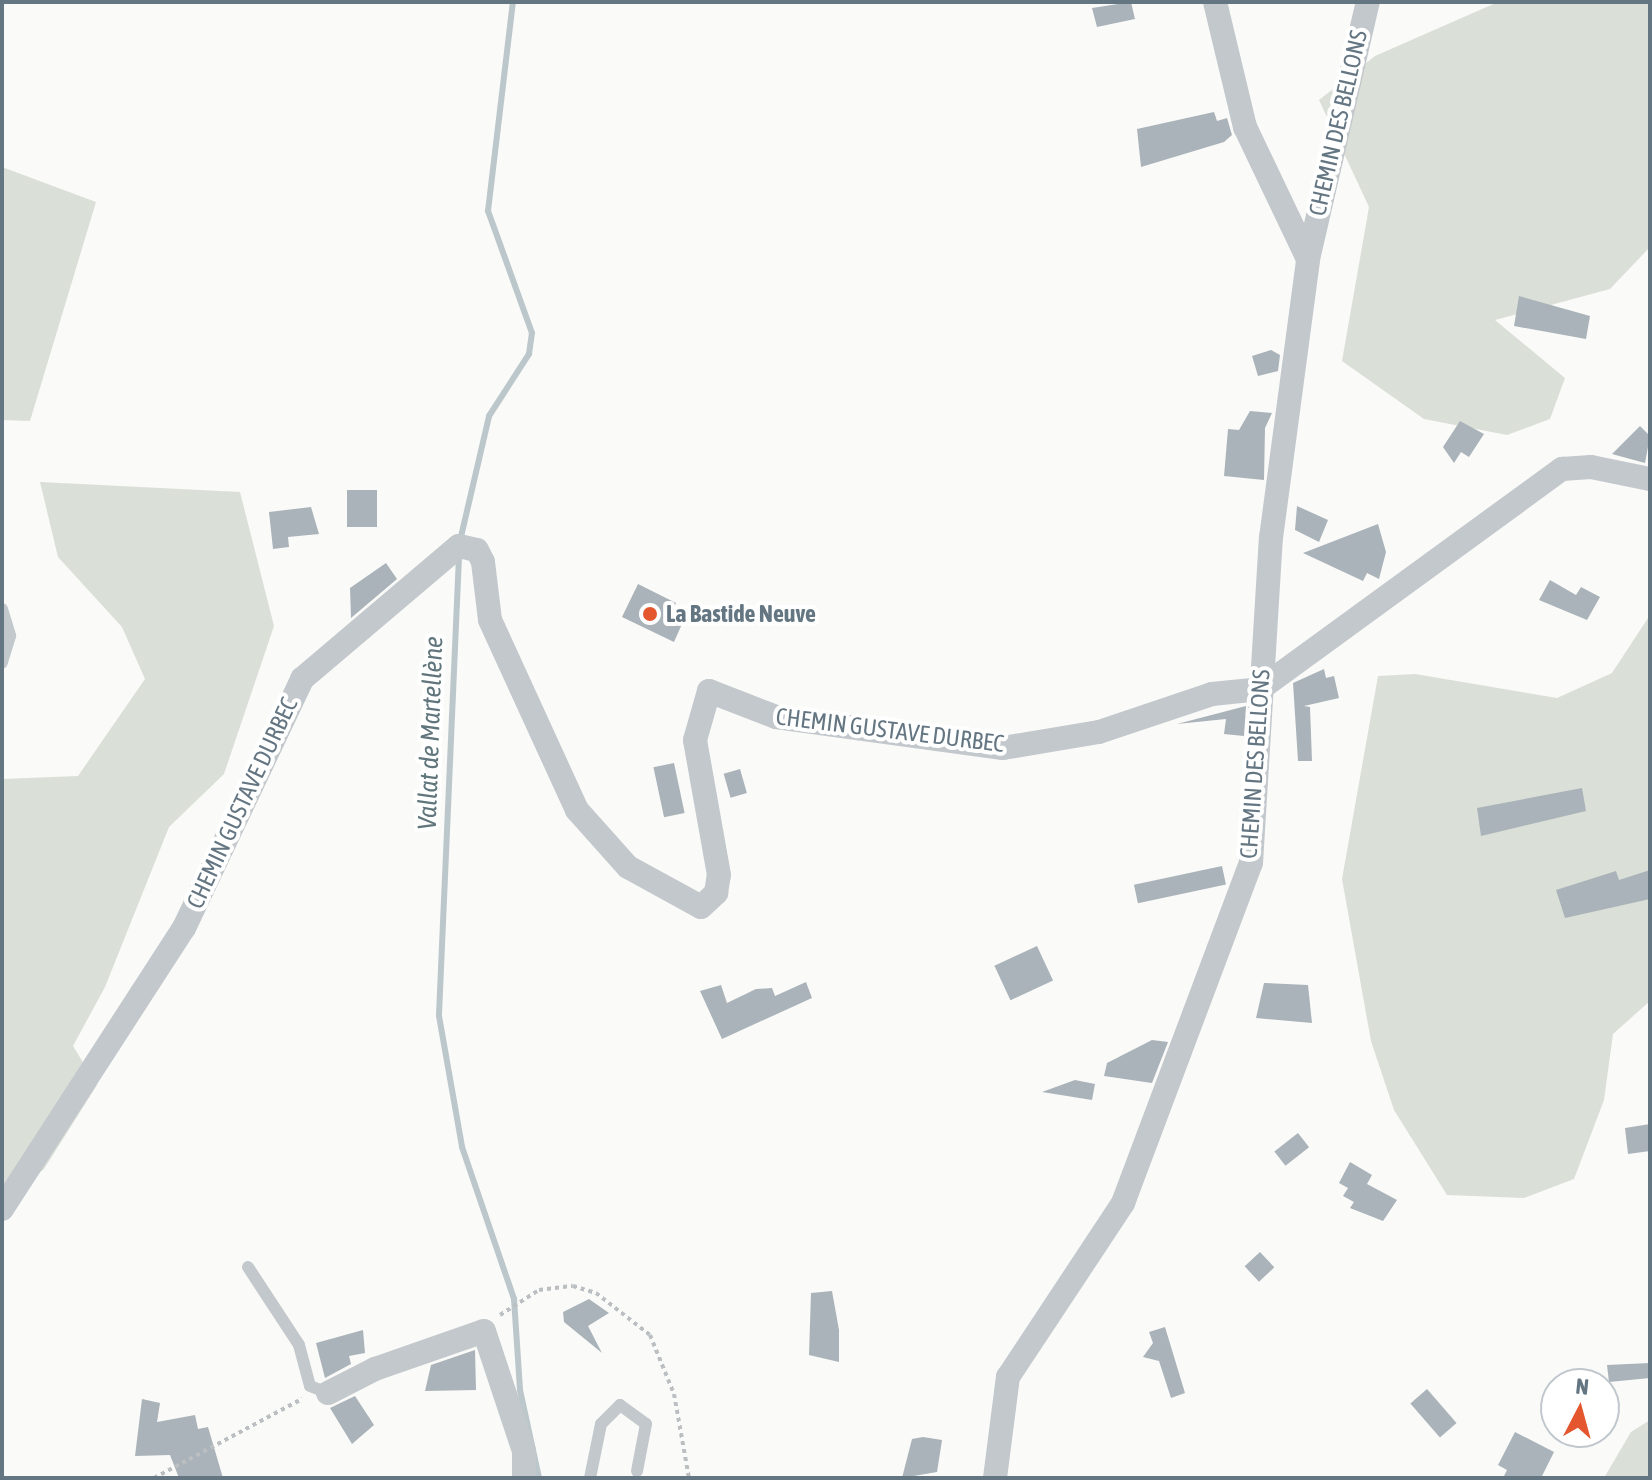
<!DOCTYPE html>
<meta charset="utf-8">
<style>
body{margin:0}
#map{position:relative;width:1652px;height:1480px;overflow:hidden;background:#fafaf8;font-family:"Asap Condensed",sans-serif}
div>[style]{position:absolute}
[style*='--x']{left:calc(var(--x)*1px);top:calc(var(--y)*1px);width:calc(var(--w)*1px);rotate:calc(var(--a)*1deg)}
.green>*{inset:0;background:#dadfd7}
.stream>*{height:6px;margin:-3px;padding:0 3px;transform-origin:3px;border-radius:3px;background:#bbc7cb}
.building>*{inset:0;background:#aab3b9;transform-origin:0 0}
.path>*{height:4px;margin-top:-2px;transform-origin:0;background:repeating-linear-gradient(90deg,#bbbfc2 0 4px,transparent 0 8px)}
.lane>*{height:12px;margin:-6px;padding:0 6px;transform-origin:6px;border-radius:6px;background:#c3c8cc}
.street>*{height:24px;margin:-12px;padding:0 12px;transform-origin:12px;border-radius:12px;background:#c3c8cc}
.dots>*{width:22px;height:22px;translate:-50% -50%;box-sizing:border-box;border:4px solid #fff;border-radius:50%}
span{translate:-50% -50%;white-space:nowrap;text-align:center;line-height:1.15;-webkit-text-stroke:8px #fff;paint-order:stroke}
.street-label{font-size:24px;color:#657683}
.poi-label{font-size:24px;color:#657683;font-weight:700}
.left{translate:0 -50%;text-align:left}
.water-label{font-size:26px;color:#60757c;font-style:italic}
.frame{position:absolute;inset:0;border:4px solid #657683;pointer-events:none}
.north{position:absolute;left:1540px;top:1368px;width:80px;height:80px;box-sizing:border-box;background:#fff;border:2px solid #c1c8cd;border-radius:50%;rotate:6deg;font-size:22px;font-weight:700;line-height:32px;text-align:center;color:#657683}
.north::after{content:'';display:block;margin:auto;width:28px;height:36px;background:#e4572e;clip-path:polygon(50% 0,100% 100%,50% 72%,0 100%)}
</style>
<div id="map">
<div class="green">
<div style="clip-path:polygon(1498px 2px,1650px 2px,1650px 247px,1610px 289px,1495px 320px,1565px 378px,1550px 419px,1507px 435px,1424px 419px,1342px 361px,1369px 207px,1319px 100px,1375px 56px)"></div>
<div style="clip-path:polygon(2px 167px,96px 202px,30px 421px,2px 420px)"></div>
<div style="clip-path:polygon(40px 482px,240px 492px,274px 626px,224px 774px,169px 827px,105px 987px,73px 1046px,97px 1085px,44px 1169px,2px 1203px,2px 779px,78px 776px,145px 679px,122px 627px,58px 557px)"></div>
<div style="clip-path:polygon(1650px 615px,1650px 1001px,1613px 1034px,1604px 1100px,1574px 1179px,1524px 1198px,1447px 1195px,1394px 1110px,1371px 1041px,1342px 879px,1378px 676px,1415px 674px,1557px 698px,1612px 673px)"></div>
<div style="clip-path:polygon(1650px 1420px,1650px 1478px,1604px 1478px,1631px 1432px)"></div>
</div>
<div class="stream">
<div style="--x:460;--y:541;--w:128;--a:-76.9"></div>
<div style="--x:489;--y:416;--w:74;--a:-57.2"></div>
<div style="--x:529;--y:354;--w:21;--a:-82"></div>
<div style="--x:532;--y:333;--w:130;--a:-109.8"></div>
<div style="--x:488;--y:211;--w:210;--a:-83.2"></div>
<div style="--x:459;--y:556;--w:460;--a:92.5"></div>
<div style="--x:439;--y:1016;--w:133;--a:80"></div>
<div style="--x:462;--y:1147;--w:161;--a:71.1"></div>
<div style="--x:514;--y:1299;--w:91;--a:86.2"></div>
<div style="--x:520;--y:1390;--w:90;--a:77.8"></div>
</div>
<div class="building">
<div style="clip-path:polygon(1131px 2px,1135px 19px,1097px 27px,1092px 8px)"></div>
<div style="clip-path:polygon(1214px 112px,1217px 121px,1227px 118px,1232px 135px,1224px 142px,1141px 167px,1137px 129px)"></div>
<div style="clip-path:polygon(1519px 296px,1590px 316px,1586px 339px,1514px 326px)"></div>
<div style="clip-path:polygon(1271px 350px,1280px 355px,1278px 371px,1258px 376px,1252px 356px)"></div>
<div style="clip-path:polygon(1250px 411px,1272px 413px,1265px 428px,1264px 480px,1224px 476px,1228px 429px,1239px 430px)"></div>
<div style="clip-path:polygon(1460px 421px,1484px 434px,1469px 457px,1461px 452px,1454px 463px,1443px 447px)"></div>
<div style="clip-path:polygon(1640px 426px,1650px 436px,1645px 463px,1612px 454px)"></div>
<div style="left:377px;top:490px;width:37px;height:30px;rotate:90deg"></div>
<div style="clip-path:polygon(1297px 506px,1328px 520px,1319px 542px,1295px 530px)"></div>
<div style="clip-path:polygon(311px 507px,319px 534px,288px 537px,289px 547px,273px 549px,269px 512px)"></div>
<div style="clip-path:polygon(1378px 524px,1386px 552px,1379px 579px,1367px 573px,1363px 581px,1303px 553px)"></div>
<div style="clip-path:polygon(386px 563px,397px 579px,351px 618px,350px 588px)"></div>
<div style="clip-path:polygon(1550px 580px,1576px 595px,1581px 587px,1600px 597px,1587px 620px,1539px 600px)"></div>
<div style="clip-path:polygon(638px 584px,676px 603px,669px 617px,682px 624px,674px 642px,622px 617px)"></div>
<div style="clip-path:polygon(1324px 669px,1326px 678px,1334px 676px,1339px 698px,1304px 706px,1310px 707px,1312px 761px,1298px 761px,1293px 683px)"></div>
<div style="clip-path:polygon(1246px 706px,1244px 736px,1224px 734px,1226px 719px,1177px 724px)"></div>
<div style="left:674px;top:763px;width:51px;height:21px;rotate:78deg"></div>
<div style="left:740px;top:769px;width:25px;height:17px;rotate:74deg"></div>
<div style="clip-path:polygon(1582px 788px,1586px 811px,1481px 836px,1477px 808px)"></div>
<div style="left:1222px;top:866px;width:19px;height:90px;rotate:78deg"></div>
<div style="clip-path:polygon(1650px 870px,1650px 899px,1565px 918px,1556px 890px,1616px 871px,1619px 880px)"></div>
<div style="left:1037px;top:946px;width:38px;height:47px;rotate:65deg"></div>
<div style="clip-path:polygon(806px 982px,812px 998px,722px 1039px,700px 991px,721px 985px,727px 1003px,756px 989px,772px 988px,775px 996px)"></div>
<div style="clip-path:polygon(1264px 983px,1308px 985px,1312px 1023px,1256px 1018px)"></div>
<div style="clip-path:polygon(1152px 1040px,1168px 1042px,1152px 1083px,1104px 1076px,1107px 1063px)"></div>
<div style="clip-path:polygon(1075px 1080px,1095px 1084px,1092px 1100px,1042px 1092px)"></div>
<div style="clip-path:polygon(1650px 1124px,1650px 1151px,1628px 1154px,1625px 1128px)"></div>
<div style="left:1298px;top:1133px;width:18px;height:30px;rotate:52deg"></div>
<div style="clip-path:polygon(1350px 1162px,1372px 1175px,1367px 1184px,1397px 1200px,1383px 1221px,1350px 1208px,1354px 1202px,1343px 1196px,1348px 1188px,1339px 1183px)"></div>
<div style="left:1260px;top:1252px;width:21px;height:21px;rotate:47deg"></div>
<div style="clip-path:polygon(832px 1291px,839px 1330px,839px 1362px,809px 1355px,811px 1293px)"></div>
<div style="clip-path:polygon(589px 1299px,609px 1313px,588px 1326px,602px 1353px,564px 1322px,563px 1312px)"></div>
<div style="clip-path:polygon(1165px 1327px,1185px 1393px,1171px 1398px,1159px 1361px,1143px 1357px,1153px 1343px,1149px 1332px)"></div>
<div style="clip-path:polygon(363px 1330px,365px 1353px,349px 1356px,351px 1364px,325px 1378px,316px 1343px)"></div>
<div style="clip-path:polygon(475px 1350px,476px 1390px,425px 1391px,431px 1365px)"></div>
<div style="clip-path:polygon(1650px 1363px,1650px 1378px,1609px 1382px,1607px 1365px)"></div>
<div style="left:1427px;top:1389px;width:45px;height:22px;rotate:49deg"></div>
<div style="clip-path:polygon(355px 1396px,374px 1425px,352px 1444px,330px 1408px)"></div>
<div style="clip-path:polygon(142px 1399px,160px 1403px,157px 1422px,195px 1415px,198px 1429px,208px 1427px,223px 1478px,179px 1478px,170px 1455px,135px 1456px)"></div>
<div style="clip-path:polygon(1515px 1432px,1554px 1452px,1541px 1478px,1503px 1478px,1507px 1470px,1498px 1465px)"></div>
<div style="clip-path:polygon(923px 1437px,942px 1440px,937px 1472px,902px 1478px,912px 1439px)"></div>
</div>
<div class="path">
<div style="--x:500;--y:1315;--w:46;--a:-32.7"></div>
<div style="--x:539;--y:1290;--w:34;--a:-7"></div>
<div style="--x:573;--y:1286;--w:24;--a:17"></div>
<div style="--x:596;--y:1293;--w:68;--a:37.9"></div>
<div style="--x:650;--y:1335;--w:64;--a:67.9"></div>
<div style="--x:674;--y:1394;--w:85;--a:79.9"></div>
<div style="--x:154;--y:1478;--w:168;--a:-28.1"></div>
</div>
<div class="lane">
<div style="--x:2;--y:609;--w:28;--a:73"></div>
<div style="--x:10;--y:636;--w:28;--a:107"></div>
<div style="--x:248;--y:1267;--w:93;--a:56.8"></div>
<div style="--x:299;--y:1345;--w:42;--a:75"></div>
<div style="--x:310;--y:1386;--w:19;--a:21"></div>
<div style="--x:590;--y:1478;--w:55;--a:-78.5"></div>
<div style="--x:601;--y:1424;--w:27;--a:-45"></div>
<div style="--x:620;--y:1405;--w:32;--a:36"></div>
<div style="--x:646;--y:1424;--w:48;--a:100.8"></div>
</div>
<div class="street">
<div style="--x:1215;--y:2;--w:129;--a:76.5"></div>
<div style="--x:1245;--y:127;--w:146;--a:64.5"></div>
<div style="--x:2;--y:1209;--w:335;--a:-57.1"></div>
<div style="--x:184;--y:928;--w:276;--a:-64.6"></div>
<div style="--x:302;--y:679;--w:206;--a:-40.3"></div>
<div style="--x:459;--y:546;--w:18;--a:13"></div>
<div style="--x:477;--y:550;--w:13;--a:63"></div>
<div style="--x:483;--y:562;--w:58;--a:83.1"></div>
<div style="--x:490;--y:620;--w:209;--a:65.4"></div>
<div style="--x:577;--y:810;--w:76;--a:48.2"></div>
<div style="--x:628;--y:867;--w:83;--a:28.7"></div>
<div style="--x:701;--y:907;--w:21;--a:-43"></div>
<div style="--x:716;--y:893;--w:18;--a:-81"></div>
<div style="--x:719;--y:875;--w:137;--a:-100.1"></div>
<div style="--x:695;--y:740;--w:51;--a:-74.1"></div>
<div style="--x:709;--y:691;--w:72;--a:21.2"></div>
<div style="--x:776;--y:717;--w:229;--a:7.8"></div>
<div style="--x:1003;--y:748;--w:97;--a:-9.5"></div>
<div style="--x:1099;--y:732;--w:119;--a:-18.6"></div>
<div style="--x:1212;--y:694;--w:48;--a:-5.9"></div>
<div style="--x:1260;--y:689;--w:374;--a:-36.1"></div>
<div style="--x:1562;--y:469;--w:29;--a:-4"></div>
<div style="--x:1591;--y:467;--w:60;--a:11.5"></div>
<div style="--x:328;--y:1393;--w:53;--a:-27.1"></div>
<div style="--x:375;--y:1369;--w:115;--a:-19.2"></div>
<div style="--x:484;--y:1331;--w:126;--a:71.6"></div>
<div style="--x:524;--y:1451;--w:27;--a:90"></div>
<div style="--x:995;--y:1478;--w:102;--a:-82.7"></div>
<div style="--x:1008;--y:1377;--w:209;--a:-56.5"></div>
<div style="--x:1123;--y:1203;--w:363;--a:-69.4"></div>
<div style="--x:1251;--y:863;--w:326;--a:-86.5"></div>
<div style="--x:1271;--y:538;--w:281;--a:-82.4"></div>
<div style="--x:1308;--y:259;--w:264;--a:-76.9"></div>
</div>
<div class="dots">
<div style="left:650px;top:614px;background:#e4572e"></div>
</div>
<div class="street-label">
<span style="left:1338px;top:123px;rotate:-77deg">CHEMIN DES BELLONS</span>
<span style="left:890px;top:730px;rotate:7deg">CHEMIN GUSTAVE DURBEC</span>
<span style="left:1255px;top:764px;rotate:-86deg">CHEMIN DES BELLONS</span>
<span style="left:242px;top:803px;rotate:-65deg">CHEMIN GUSTAVE DURBEC</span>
</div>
<div class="poi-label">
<span class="left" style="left:666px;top:614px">La Bastide Neuve</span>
</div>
<div class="water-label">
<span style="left:431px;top:733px;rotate:-88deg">Vallat de Martellène</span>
</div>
<div class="frame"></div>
<div class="north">N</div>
</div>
